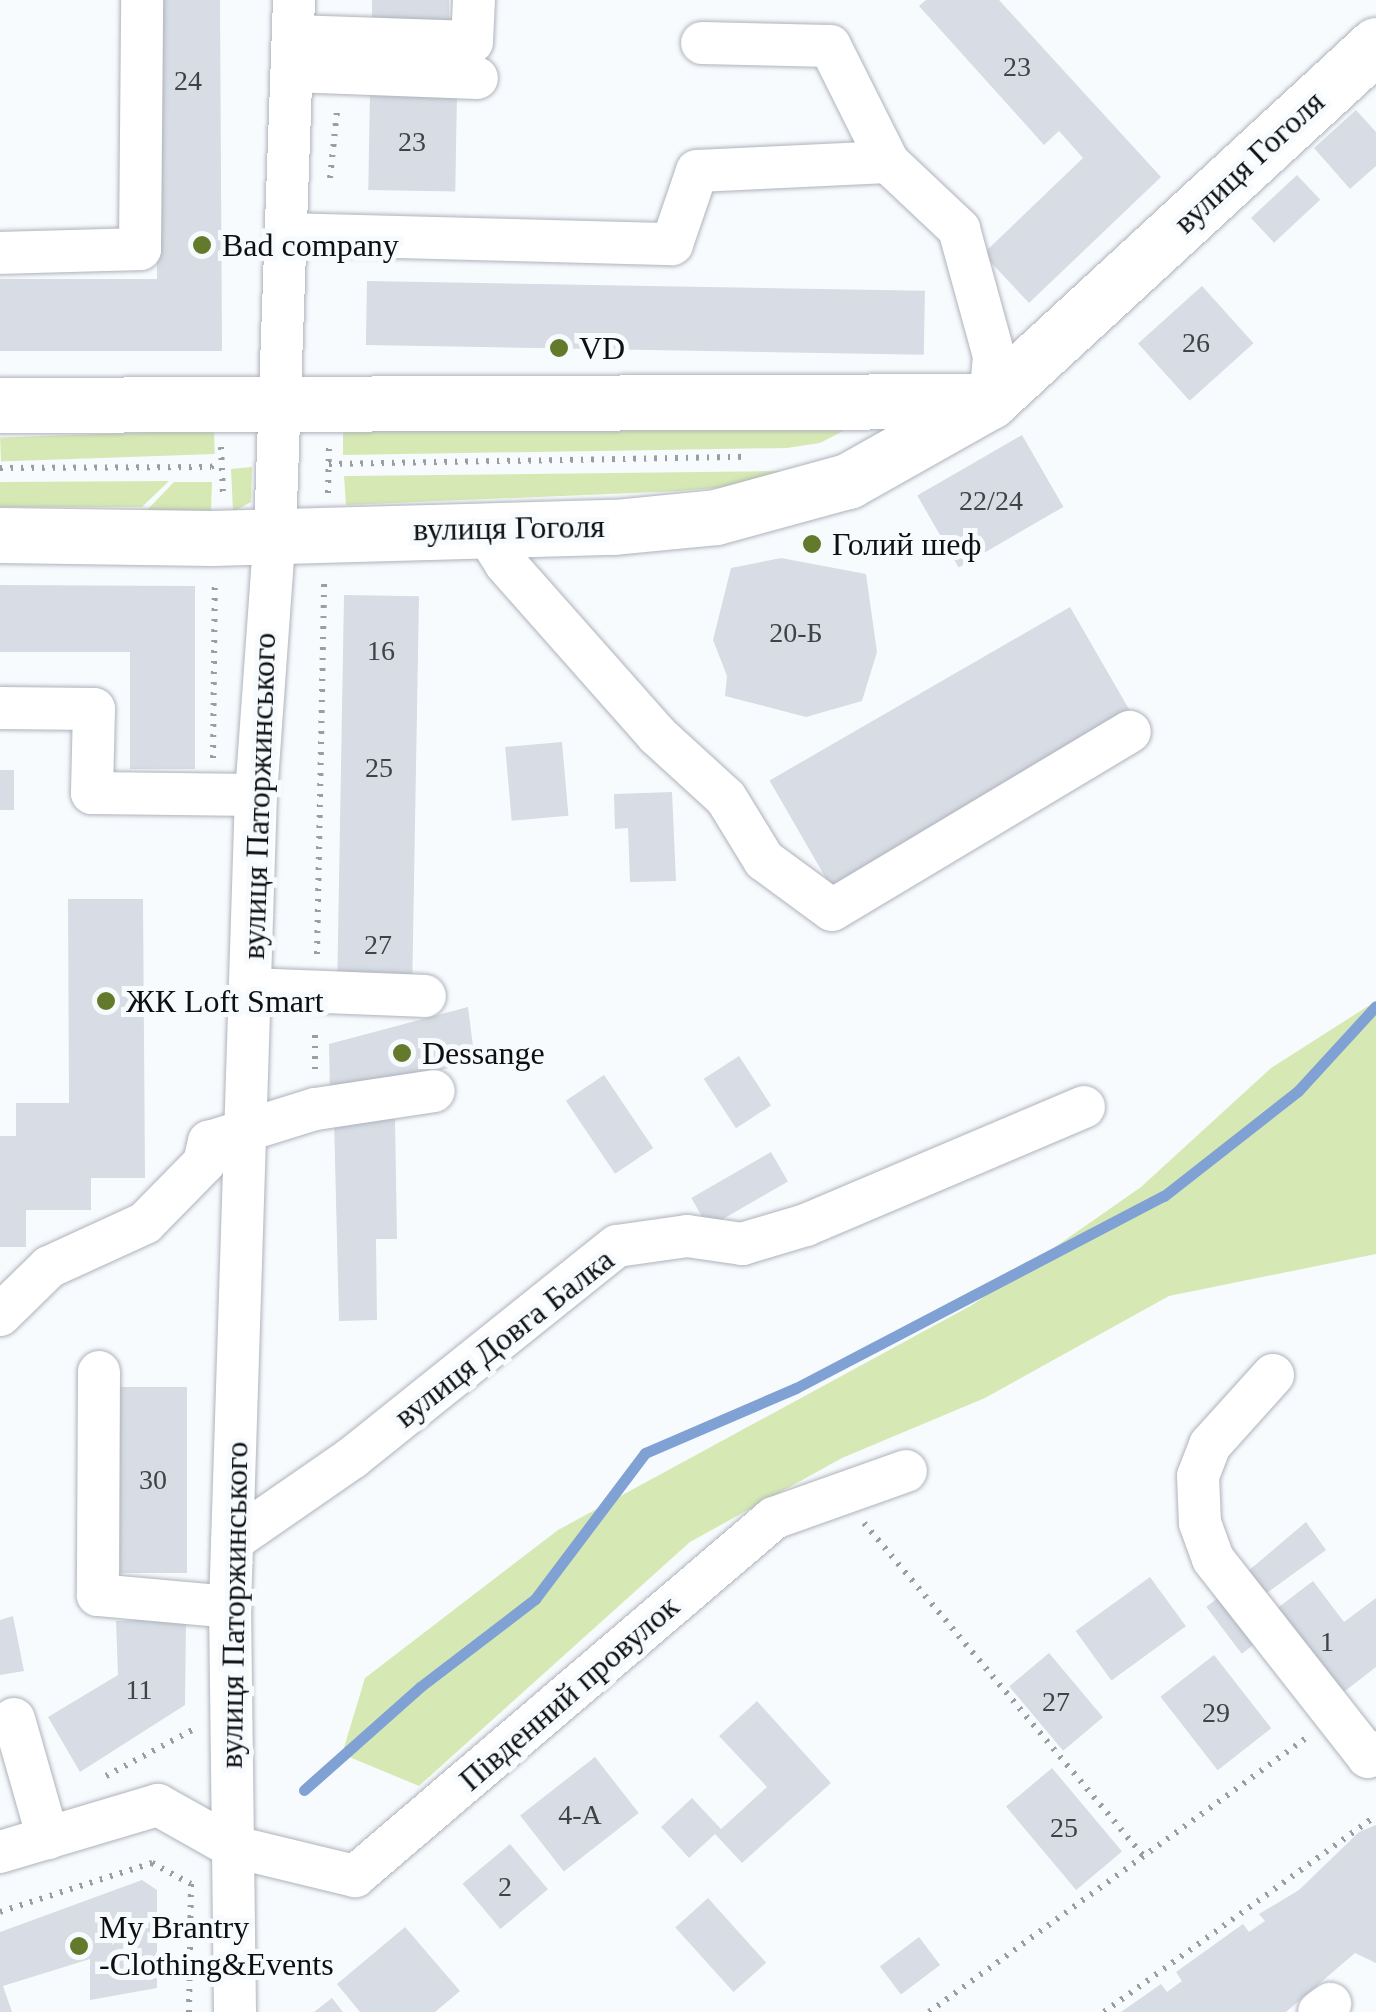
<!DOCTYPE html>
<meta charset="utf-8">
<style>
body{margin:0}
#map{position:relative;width:1376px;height:2012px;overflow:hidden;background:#f8fbfe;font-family:"Times New Roman",serif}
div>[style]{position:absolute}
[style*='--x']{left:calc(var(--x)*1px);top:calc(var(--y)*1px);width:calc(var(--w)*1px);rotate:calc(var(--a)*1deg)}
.green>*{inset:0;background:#d6e9b4;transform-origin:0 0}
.stream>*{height:11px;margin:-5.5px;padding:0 5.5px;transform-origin:5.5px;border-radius:5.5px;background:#7fa1d4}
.building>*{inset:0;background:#d7dce5;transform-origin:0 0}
.path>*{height:6px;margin-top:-3px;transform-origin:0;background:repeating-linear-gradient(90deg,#9b9ea0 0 2.5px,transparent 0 10.5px)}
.roads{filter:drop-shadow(0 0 2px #aeb3bb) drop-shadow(0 0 2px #aeb3bb)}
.minor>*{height:42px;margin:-21px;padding:0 21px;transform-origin:21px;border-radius:21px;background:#fff}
.major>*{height:55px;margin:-27.5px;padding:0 27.5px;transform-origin:27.5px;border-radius:27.5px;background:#fff}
.dots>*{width:28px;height:28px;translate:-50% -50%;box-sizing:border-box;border:5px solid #f8fbfe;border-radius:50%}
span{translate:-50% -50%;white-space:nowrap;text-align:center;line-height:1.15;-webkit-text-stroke:10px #f8fbfe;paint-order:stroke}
.number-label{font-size:28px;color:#404246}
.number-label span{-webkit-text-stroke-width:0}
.street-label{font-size:32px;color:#0d0f11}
.poi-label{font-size:32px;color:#0d0f11}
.left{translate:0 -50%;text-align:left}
</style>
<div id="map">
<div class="green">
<div style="clip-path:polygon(851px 427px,820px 443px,787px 448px,343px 455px,343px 430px)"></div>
<div style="left:214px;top:430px;width:24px;height:214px;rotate:88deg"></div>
<div style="clip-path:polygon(252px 467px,251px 502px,233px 512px,231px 469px)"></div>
<div style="clip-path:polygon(795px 471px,740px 486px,679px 491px,346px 505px,344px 476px)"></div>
<div style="clip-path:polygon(169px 481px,142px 507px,0 507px,0 482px)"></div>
<div style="clip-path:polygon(174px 482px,212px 482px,211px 512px,147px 510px)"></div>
<div style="clip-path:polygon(1376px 1001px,1376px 1254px,1169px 1296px,985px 1398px,842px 1458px,690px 1542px,419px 1786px,342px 1754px,365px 1678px,558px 1530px,972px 1305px,1141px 1187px,1271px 1068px)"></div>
</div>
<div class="stream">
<div style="--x:304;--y:1790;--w:155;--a:-41.6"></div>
<div style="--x:420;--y:1687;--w:145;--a:-37.4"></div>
<div style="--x:535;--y:1599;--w:183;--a:-53"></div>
<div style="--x:645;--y:1453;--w:164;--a:-23.3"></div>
<div style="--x:796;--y:1388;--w:415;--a:-27.6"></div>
<div style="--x:1164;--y:1196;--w:170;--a:-38.1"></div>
<div style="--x:1298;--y:1091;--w:115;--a:-47.5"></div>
</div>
<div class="building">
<div style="clip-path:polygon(155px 0,220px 0,222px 351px,0 351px,0 279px,157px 279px)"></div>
<div style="left:372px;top:0;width:77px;height:23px"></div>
<div style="clip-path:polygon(926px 0,999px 0,1161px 177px,1029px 303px,983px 254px,1083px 158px,1059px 131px,1044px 145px,919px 6px)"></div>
<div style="left:370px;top:91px;width:87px;height:99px;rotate:1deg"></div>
<div style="clip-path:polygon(1356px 110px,1376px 132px,1376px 166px,1350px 189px,1314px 148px)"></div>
<div style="left:1297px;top:175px;width:34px;height:63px;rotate:47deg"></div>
<div style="left:367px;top:281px;width:558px;height:64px;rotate:1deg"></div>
<div style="left:1202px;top:286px;width:77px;height:86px;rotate:48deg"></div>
<div style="left:1022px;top:435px;width:83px;height:121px;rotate:60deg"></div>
<div style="clip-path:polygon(781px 558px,866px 574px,877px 652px,862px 701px,806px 717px,725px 696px,727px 676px,713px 640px,731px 568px)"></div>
<div style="clip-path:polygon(0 585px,195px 586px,195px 769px,130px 769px,130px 652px,0 652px)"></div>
<div style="left:344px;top:595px;width:75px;height:392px;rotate:1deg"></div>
<div style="left:1070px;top:607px;width:125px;height:347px;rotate:60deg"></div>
<div style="left:562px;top:742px;width:74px;height:57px;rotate:85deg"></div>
<div style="left:0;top:770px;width:14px;height:40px"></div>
<div style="clip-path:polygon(672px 792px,676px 881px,630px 882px,628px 828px,615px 829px,614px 794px)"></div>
<div style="clip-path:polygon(68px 899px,143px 899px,145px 1178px,91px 1178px,91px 1210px,26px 1210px,26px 1247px,0 1247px,0 1136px,16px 1136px,16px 1103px,69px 1103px)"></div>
<div style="clip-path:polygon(468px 1007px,475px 1062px,330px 1096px,329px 1044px)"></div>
<div style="left:739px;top:1056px;width:59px;height:42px;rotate:57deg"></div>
<div style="left:604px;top:1075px;width:88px;height:46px;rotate:56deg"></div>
<div style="clip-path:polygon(395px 1118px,397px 1239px,376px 1239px,377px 1320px,339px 1321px,334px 1119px)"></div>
<div style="left:771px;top:1152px;width:34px;height:92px;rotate:60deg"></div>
<div style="left:120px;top:1387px;width:67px;height:186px"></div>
<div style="clip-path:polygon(1306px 1522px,1326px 1550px,1264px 1595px,1247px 1572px)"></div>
<div style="left:1150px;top:1577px;width:61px;height:92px;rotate:54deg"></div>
<div style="clip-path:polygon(1313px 1581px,1344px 1622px,1376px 1598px,1376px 1667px,1336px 1698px,1271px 1613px)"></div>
<div style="left:1227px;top:1591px;width:59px;height:26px;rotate:53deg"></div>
<div style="clip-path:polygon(13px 1616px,24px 1671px,0 1675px,0 1620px)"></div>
<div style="clip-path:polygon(186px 1618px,185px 1705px,80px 1772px,48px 1717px,118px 1675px,116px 1621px)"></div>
<div style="left:1049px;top:1653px;width:84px;height:52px;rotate:50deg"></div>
<div style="left:1214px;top:1655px;width:93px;height:68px;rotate:52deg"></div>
<div style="clip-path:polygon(757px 1701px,831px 1783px,742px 1863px,715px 1834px,689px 1858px,661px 1827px,692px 1798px,721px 1829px,767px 1787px,719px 1736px)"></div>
<div style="left:595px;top:1757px;width:71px;height:95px;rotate:52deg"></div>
<div style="left:1052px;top:1768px;width:109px;height:60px;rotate:50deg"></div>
<div style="clip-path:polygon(1376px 1825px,1376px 1963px,1355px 1953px,1286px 2012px,1121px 2012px,1161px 1984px,1167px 1992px,1182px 1981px,1176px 1972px,1243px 1924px,1249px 1932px,1265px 1921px,1259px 1914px,1299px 1890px,1359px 1832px)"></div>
<div style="left:510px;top:1844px;width:59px;height:62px;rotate:50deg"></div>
<div style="clip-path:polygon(142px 1880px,157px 1890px,157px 1988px,90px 2000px,90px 1959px,3px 1986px,12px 2012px,0 2012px,0 1932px)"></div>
<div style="left:708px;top:1898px;width:87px;height:44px;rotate:48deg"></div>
<div style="clip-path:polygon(405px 1927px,460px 1991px,435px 2012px,360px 2012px,337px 1984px)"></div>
<div style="left:919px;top:1937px;width:35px;height:49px;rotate:53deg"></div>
<div style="clip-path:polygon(332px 1998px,343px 2012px,314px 2012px)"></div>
</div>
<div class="path">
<div style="--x:330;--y:178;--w:67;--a:-84"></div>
<div style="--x:221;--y:447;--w:47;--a:87.6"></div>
<div style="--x:329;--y:464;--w:417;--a:-1"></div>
<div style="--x:0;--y:468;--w:211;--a:-0.3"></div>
<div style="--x:211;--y:467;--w:10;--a:-29"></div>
<div style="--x:328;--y:493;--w:48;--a:-88.8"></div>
<div style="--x:213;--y:758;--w:177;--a:-89.4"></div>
<div style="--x:317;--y:954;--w:376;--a:-88.9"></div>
<div style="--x:315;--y:1069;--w:42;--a:-90"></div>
<div style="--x:864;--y:1523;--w:434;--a:50"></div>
<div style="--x:106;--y:1776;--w:98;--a:-28.1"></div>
<div style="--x:0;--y:1912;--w:160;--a:-17.9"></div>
<div style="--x:152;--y:1863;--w:44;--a:28.3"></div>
<div style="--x:191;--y:1884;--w:128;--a:90.9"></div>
<div style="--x:929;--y:2012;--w:465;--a:-36"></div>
<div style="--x:1104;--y:2012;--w:335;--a:-35.8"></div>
</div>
<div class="roads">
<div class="minor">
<div style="--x:293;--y:36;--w:179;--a:1.9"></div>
<div style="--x:472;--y:42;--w:42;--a:-87.3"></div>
<div style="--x:702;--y:43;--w:128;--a:1.3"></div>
<div style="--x:830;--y:46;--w:130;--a:63.4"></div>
<div style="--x:292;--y:71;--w:185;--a:2.2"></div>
<div style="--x:286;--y:234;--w:386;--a:1.5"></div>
<div style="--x:672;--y:244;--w:77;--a:-71.1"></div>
<div style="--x:697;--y:171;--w:191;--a:-2.7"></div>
<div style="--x:888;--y:162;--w:98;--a:43.3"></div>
<div style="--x:959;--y:229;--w:132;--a:74.6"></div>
<div style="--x:994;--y:356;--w:45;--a:95.1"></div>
<div style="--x:0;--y:253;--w:140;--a:-1.6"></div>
<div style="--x:140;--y:249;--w:249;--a:-89.5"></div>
<div style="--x:484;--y:529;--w:40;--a:58"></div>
<div style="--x:505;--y:563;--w:230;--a:48.5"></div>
<div style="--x:657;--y:735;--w:93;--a:42.4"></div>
<div style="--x:726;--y:798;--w:73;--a:58.5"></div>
<div style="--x:764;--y:860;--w:84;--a:36.3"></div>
<div style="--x:832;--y:910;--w:347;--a:-30.9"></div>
<div style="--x:0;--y:708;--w:94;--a:0.6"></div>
<div style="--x:94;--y:709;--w:84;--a:91.4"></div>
<div style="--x:92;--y:793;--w:164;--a:0.7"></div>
<div style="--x:251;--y:989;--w:174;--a:2.3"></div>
<div style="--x:0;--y:1315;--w:69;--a:-44.4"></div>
<div style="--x:49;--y:1267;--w:106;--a:-24.6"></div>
<div style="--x:145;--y:1223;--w:84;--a:-45.5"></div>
<div style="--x:204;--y:1163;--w:22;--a:-77"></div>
<div style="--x:209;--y:1142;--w:111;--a:-17.3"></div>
<div style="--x:315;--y:1109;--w:120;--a:-8.6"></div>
<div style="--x:99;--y:1372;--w:223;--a:90.3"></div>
<div style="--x:98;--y:1595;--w:133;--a:5.2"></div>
<div style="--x:1273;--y:1375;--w:94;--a:132"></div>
<div style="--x:1210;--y:1445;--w:33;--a:111"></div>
<div style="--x:1198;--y:1476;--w:47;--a:87.6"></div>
<div style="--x:1200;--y:1523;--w:38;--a:70"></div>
<div style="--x:1213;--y:1559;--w:251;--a:51.9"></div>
<div style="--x:1368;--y:1757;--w:9;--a:-32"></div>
<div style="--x:232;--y:1541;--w:146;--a:-34.7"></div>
<div style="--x:352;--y:1458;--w:339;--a:-38.7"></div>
<div style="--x:617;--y:1246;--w:71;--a:-8.1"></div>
<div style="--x:687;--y:1236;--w:56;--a:8.3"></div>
<div style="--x:742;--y:1244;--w:67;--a:-16.5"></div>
<div style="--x:806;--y:1225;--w:302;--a:-23"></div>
<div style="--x:14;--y:1719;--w:124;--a:74.1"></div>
<div style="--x:0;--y:1852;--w:165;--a:-16.6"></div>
<div style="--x:158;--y:1805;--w:84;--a:29.3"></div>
<div style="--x:231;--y:1846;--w:128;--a:13.6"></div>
<div style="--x:355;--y:1876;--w:551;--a:-40.51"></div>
<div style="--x:774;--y:1518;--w:140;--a:-19.6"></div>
<div style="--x:235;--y:2012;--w:405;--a:-90.7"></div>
<div style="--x:230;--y:1607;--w:812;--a:-88.17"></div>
<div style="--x:256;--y:795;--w:263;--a:-85.9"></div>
<div style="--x:275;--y:533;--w:533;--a:-87.96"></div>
<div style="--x:1319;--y:2012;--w:14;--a:-36"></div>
</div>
<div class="major">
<div style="--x:0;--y:405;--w:990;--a:-0.23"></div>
<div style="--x:0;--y:535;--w:211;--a:0.8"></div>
<div style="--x:211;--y:538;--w:403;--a:-1.6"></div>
<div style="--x:614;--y:527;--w:102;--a:-5.6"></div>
<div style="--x:716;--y:517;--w:137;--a:-15.3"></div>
<div style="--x:848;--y:481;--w:163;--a:-29.4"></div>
<div style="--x:990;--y:401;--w:525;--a:-42.68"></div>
</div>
</div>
<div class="dots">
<div style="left:202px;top:245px;background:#637a2c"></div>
<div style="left:559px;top:348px;background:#637a2c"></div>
<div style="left:812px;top:544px;background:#637a2c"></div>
<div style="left:106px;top:1001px;background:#637a2c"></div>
<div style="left:402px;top:1053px;background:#637a2c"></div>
<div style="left:79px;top:1946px;background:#637a2c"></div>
</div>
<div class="number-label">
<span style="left:1017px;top:67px">23</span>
<span style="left:188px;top:81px">24</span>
<span style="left:412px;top:142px">23</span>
<span style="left:1196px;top:343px">26</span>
<span style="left:991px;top:501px">22/24</span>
<span style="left:796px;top:633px">20-Б</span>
<span style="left:381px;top:651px">16</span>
<span style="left:379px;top:768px">25</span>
<span style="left:378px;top:945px">27</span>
<span style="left:153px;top:1480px">30</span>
<span style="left:1327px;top:1642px">1</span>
<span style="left:139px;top:1690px">11</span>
<span style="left:1056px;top:1702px">27</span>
<span style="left:1216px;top:1713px">29</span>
<span style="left:580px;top:1815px">4-А</span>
<span style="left:1064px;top:1828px">25</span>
<span style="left:505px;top:1887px">2</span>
</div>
<div class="street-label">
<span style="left:1249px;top:162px;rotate:-43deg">вулиця Гоголя</span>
<span style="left:509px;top:528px;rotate:-1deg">вулиця Гоголя</span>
<span style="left:259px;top:796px;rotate:-88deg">вулиця Паторжинського</span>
<span style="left:504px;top:1338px;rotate:-38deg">вулиця Довга Балка</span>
<span style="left:234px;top:1605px;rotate:-89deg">вулиця Паторжинського</span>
<span style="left:569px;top:1693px;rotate:-41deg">Південний провулок</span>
</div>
<div class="poi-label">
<span class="left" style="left:222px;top:245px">Bad company</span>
<span class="left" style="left:579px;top:348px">VD</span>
<span class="left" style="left:832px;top:544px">Голий шеф</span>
<span class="left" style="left:126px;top:1001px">ЖК Loft Smart</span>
<span class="left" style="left:422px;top:1053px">Dessange</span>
<span class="left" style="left:99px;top:1946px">My Brantry<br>-Clothing&amp;Events</span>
</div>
</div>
